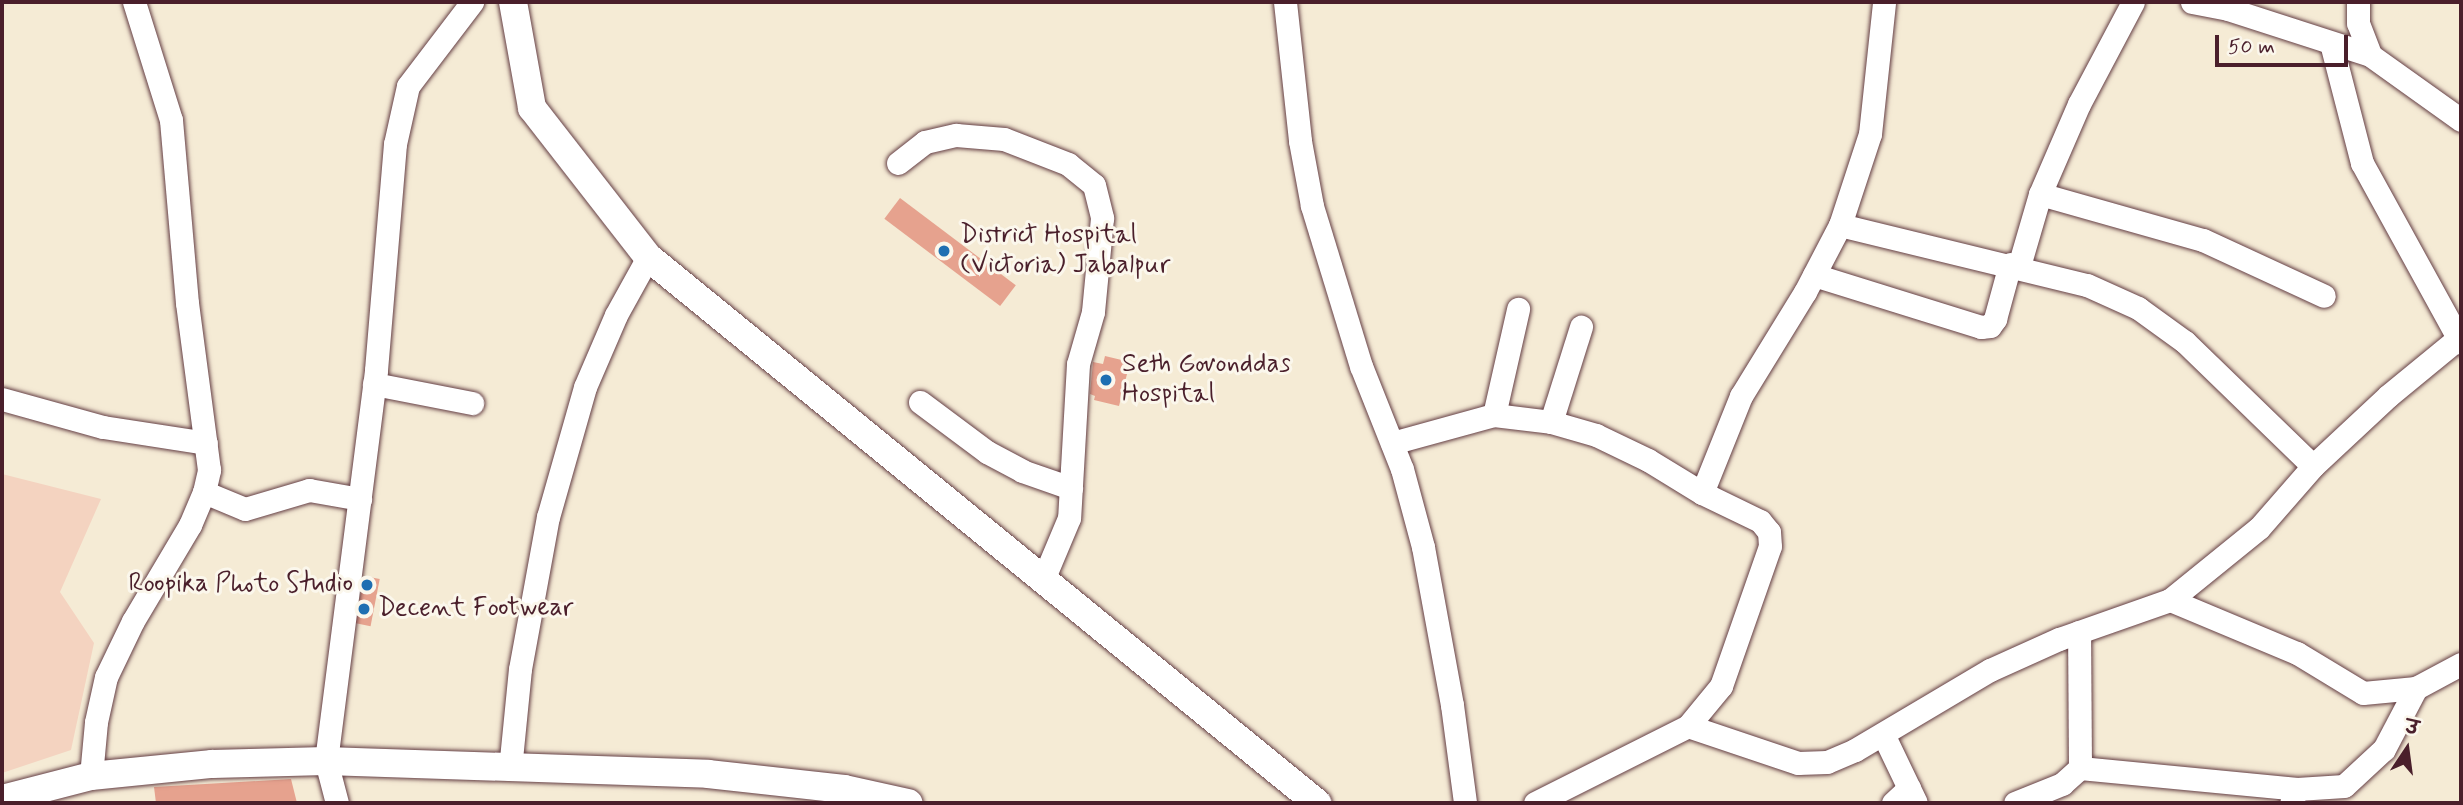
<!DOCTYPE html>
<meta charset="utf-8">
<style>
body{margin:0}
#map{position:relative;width:2463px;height:805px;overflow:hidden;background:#f5ebd5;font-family:Mynerve,"Playpen Sans Deva",sans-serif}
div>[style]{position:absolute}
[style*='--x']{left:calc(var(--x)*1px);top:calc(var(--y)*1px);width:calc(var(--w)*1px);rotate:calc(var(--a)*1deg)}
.built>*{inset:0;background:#f4d3c0}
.building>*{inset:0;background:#e6a28e;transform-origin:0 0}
.roads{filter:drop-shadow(0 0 2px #643e44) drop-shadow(0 0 2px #643e44)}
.minor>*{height:23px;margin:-11.5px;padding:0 11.5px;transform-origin:11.5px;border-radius:11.5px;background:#fff}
.major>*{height:28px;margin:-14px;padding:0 14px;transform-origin:14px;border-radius:14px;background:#fff}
.dots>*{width:19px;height:19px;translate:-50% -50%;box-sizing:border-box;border:4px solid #fbf7ec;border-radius:50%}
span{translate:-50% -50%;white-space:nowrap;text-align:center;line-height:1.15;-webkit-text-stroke:6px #fbf7ec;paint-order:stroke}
.poi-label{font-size:26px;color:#4a1f2b}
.left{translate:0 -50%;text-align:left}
.right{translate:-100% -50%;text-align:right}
.frame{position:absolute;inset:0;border:4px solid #4a1f2b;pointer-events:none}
.north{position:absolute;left:2372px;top:714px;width:70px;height:70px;-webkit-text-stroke:5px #fbf7ec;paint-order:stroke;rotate:13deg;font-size:19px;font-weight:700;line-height:28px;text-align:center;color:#4a1f2b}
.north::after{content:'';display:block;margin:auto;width:24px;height:32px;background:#4a1f2b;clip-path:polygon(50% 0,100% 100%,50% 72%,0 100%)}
.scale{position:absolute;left:2215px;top:35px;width:133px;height:32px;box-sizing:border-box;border:4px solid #4a1f2b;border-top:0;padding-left:9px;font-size:21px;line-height:24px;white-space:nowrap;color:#4a1f2b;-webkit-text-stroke:5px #fbf7ec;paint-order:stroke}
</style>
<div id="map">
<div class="built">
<div style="clip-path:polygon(2px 474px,101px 499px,60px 592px,94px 643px,71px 750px,2px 773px)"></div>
</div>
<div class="building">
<div style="left:900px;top:198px;width:145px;height:26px;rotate:37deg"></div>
<div style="clip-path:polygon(1105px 356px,1130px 362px,1119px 406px,1094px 400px,1095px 396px,1090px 394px,1093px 362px,1103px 364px)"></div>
<div style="left:364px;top:576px;width:16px;height:48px;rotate:11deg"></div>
<div style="clip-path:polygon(291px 779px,297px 803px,156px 803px,154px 787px)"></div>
</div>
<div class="roads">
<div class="minor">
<div style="--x:1285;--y:2;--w:140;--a:83.8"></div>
<div style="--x:1300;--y:141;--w:66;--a:79.5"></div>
<div style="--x:1312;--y:206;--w:167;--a:73"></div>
<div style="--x:1361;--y:366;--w:111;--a:68.3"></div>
<div style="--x:1402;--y:469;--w:81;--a:74.9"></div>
<div style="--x:1423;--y:547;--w:161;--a:79.6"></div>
<div style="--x:1452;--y:705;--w:99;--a:82.4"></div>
<div style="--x:2192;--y:2;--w:37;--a:11"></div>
<div style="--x:2228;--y:9;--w:149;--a:17.9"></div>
<div style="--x:2358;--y:2;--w:21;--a:90"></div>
<div style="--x:2358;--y:23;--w:34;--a:69"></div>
<div style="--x:2370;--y:55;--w:112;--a:35.5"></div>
<div style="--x:2331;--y:43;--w:124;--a:75.5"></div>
<div style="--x:2362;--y:163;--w:205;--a:61.2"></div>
<div style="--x:898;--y:163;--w:34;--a:-38"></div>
<div style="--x:925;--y:142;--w:32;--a:-13"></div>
<div style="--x:956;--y:135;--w:48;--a:4.8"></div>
<div style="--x:1004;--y:139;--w:69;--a:21.3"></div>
<div style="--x:1068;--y:164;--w:33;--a:39"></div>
<div style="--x:1094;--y:185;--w:34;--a:76"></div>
<div style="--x:1102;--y:218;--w:94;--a:95.5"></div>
<div style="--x:1093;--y:312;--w:54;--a:106.1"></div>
<div style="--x:1078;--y:364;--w:154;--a:93.3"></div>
<div style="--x:1069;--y:518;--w:67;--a:112.8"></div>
<div style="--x:2040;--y:194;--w:169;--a:15.8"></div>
<div style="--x:2203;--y:240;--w:133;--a:24.8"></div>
<div style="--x:1840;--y:225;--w:254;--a:13.7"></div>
<div style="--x:2087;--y:285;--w:56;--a:24.3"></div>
<div style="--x:2138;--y:308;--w:58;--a:35.9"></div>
<div style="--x:2185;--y:342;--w:178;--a:44.1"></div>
<div style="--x:2019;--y:266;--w:75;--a:-73.7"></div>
<div style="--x:2040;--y:194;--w:98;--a:-66.6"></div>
<div style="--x:2079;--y:104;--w:115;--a:-62.1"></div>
<div style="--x:1814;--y:275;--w:175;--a:17.3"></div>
<div style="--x:1981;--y:327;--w:9;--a:-6"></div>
<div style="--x:1990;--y:326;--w:9;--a:-54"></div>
<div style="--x:1995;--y:319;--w:57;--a:-74.7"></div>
<div style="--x:374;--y:384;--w:100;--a:11"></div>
<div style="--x:2;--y:399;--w:105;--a:15.5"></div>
<div style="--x:103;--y:427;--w:104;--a:8.8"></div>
<div style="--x:920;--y:402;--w:84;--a:36.7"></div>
<div style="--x:987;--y:452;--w:40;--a:28"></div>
<div style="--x:1022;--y:471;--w:52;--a:19.1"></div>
<div style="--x:1494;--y:415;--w:109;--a:-77.2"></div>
<div style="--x:1551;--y:422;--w:100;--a:-72.5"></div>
<div style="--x:1392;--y:443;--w:106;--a:-15.4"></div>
<div style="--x:1494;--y:415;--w:57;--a:7"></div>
<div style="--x:1551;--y:422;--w:47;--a:16.1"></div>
<div style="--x:1596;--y:435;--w:58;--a:25.7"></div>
<div style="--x:1648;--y:460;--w:63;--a:31.4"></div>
<div style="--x:204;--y:492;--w:44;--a:22.5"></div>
<div style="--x:245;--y:509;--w:67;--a:-16.5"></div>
<div style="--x:309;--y:490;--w:52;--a:10"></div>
<div style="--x:2170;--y:600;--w:138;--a:22.7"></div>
<div style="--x:2297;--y:653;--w:77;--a:31.2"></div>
<div style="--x:2363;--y:693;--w:53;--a:-5.4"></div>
<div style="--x:2416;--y:688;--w:51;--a:-28.1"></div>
<div style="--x:1688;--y:726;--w:116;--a:18.6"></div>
<div style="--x:1798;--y:763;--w:29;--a:-2"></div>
<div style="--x:1827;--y:762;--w:30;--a:-23"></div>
<div style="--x:1855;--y:750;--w:157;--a:-30.7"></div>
<div style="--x:1990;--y:670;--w:76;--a:-24.2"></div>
<div style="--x:2059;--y:639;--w:118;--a:-19.4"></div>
<div style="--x:2170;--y:600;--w:114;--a:-39"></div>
<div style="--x:2259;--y:528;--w:82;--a:-48.9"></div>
<div style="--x:2313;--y:466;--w:103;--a:-43"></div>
<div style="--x:2388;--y:396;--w:94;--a:-39.4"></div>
<div style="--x:1883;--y:734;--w:76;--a:64.4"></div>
<div style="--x:2080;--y:768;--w:218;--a:5.5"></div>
<div style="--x:2297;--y:789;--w:15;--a:113"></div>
<div style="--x:510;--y:769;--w:100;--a:-84.3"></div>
<div style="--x:520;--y:669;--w:155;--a:-79.6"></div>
<div style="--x:548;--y:517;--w:135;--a:-74.1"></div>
<div style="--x:585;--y:387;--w:78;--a:-66.7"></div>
<div style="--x:616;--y:315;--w:66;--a:-61.1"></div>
<div style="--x:91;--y:776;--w:54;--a:-84.7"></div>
<div style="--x:96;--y:722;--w:46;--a:-77.5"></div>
<div style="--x:106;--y:677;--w:62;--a:-64.3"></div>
<div style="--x:133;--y:621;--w:112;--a:-59.3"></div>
<div style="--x:190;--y:525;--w:36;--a:-67"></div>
<div style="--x:204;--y:492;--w:23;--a:-77"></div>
<div style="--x:209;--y:470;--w:168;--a:-97.5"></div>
<div style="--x:187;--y:303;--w:184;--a:-95"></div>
<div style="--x:171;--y:120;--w:124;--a:-107.4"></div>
<div style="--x:2297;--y:789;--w:47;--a:-3.7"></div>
<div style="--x:2344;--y:786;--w:54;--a:-42.8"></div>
<div style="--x:2384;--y:749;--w:69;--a:-62.3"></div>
<div style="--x:337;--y:803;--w:43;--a:-104.7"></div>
<div style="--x:326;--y:761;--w:394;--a:-82.7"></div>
<div style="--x:376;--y:370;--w:227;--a:-85.2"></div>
<div style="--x:395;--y:144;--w:59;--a:-77.4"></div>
<div style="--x:408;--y:86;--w:106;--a:-52.7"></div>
<div style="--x:1535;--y:803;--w:171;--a:-26.7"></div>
<div style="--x:1688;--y:726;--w:52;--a:-50.5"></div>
<div style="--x:1721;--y:686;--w:148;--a:-70.7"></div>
<div style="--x:1770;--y:546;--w:14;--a:-94"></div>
<div style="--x:1769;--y:532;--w:14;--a:-129"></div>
<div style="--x:1760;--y:521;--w:64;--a:-154.2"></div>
<div style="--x:1702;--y:493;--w:105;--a:-68.1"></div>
<div style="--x:1741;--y:396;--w:122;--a:-58.4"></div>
<div style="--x:1805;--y:292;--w:76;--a:-62.4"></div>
<div style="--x:1840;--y:225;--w:96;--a:-71.8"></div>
<div style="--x:1870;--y:134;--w:133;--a:-83.9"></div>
<div style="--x:1893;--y:803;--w:22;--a:-43"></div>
<div style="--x:2015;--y:803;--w:51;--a:-22"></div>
<div style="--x:2062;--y:784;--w:24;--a:-42"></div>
<div style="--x:2080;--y:768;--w:136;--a:-90.4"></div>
</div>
<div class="major">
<div style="--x:513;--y:2;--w:108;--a:79.8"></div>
<div style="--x:532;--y:108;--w:189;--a:52.1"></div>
<div style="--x:648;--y:257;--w:864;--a:39.22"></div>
<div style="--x:2;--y:799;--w:92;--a:-14.5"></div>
<div style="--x:91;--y:776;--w:122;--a:-5.7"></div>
<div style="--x:212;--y:764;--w:114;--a:-1.5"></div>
<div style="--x:326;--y:761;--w:382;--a:1.9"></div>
<div style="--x:708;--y:774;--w:137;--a:6.3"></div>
<div style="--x:844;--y:789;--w:66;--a:12.3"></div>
</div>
</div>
<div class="dots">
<div style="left:944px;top:251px;background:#1f6fb2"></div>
<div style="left:1106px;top:380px;background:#1f6fb2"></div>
<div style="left:367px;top:585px;background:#1f6fb2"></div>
<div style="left:364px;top:609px;background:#1f6fb2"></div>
</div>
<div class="poi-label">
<span class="left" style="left:960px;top:251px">District Hospital<br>(Victoria) Jabalpur</span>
<span class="left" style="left:1122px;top:380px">Seth Govonddas<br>Hospital</span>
<span class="right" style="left:353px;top:585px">Roopika Photo Studio</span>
<span class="left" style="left:378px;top:609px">Decent Footwear</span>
</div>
<div class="frame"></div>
<div class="north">उ</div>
<div class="scale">50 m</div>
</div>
